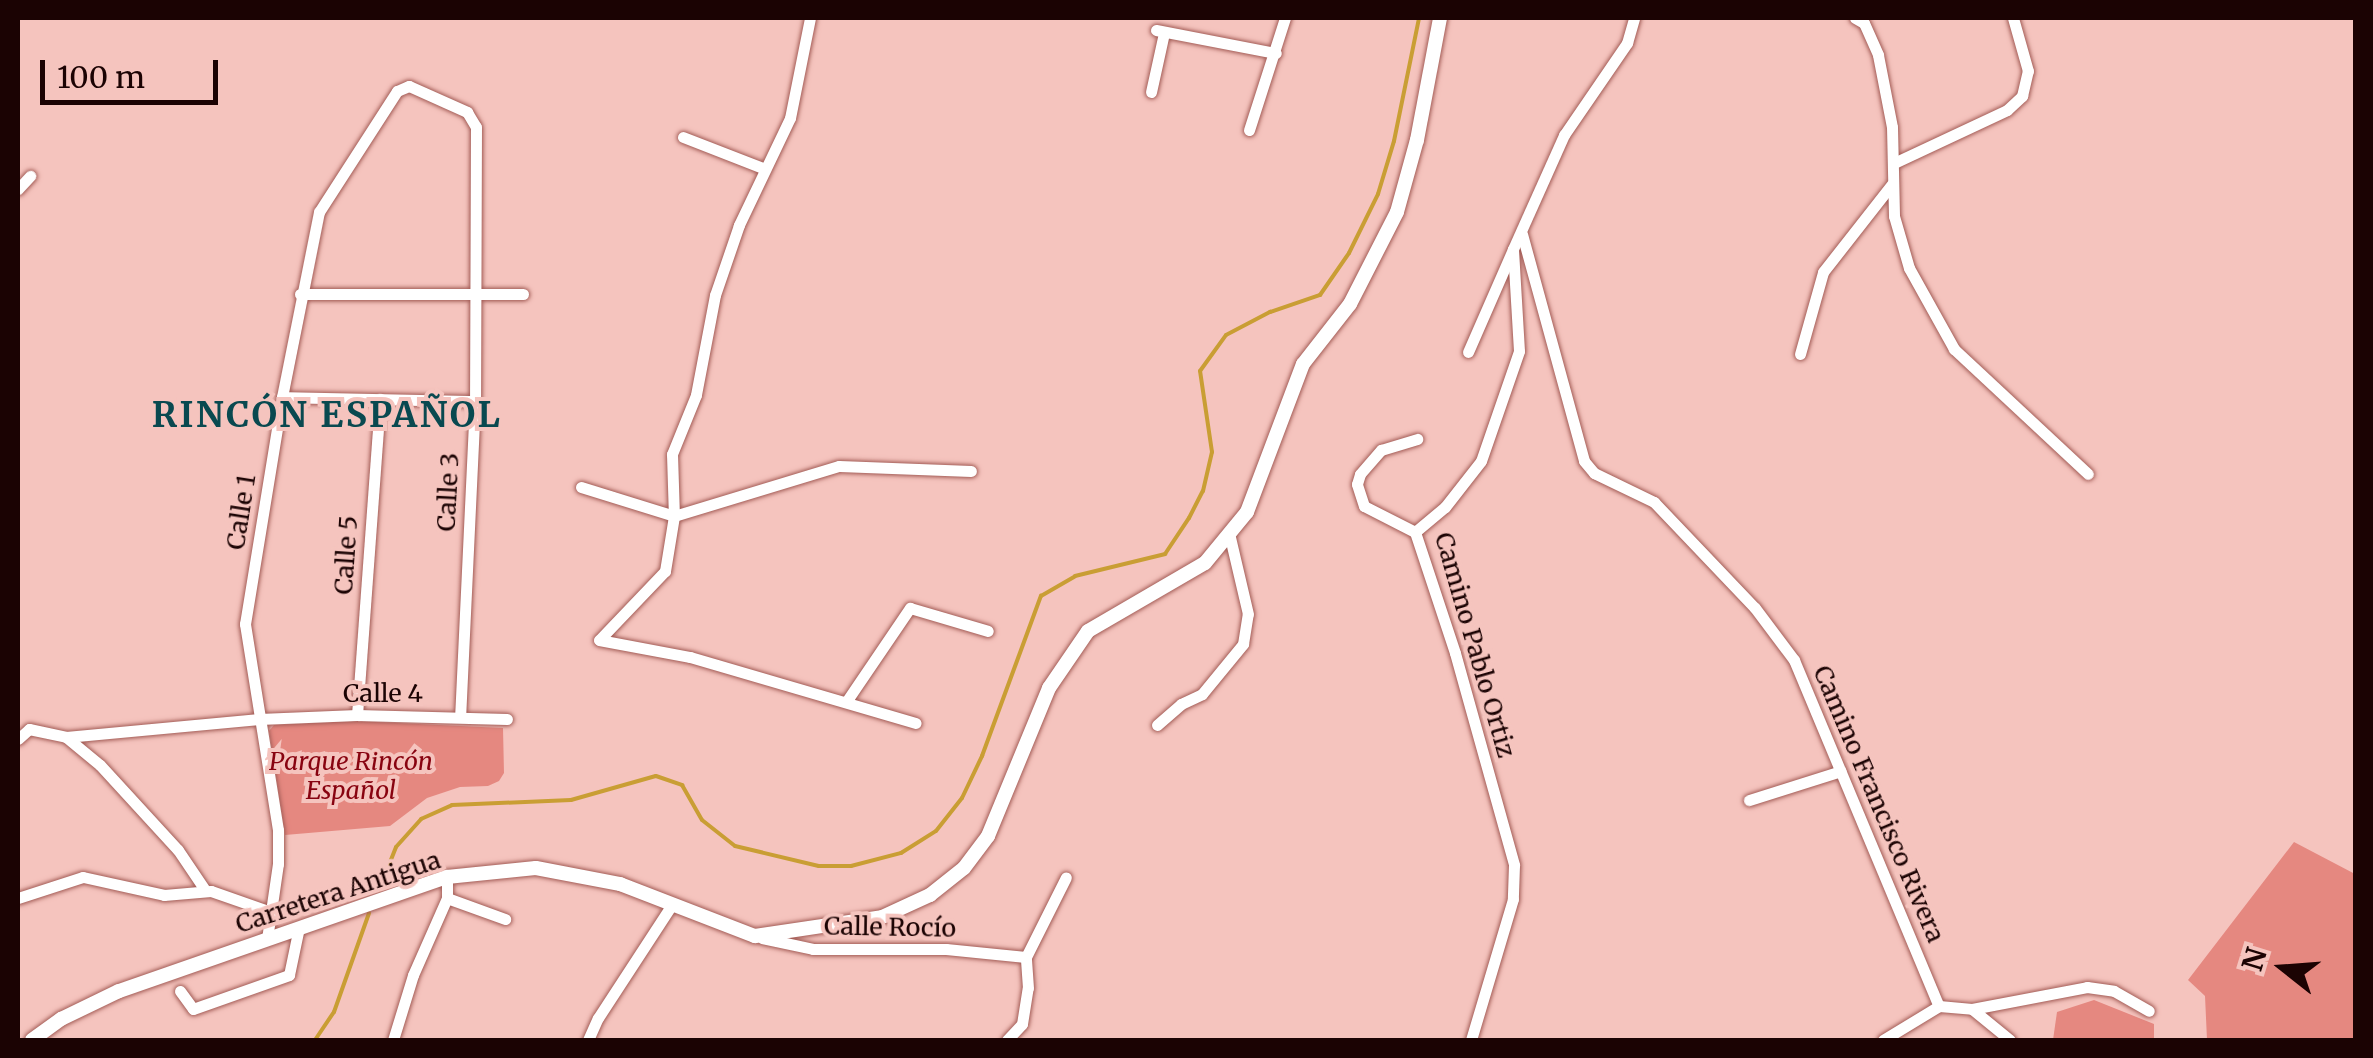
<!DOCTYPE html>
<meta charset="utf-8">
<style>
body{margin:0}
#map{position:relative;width:2373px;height:1058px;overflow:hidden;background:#f5c4be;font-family:Merriweather,serif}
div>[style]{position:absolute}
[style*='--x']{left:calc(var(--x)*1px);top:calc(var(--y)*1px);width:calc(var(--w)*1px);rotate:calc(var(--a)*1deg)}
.green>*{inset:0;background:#e58880}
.stream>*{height:4px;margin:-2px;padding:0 2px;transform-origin:2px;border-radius:2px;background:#c99e34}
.roads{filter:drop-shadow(0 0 2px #a35c56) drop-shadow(0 0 2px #a35c56)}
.minor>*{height:11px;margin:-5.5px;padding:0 5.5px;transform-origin:5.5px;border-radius:5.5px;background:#fff}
.tertiary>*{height:14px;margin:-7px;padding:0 7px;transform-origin:7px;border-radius:7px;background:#fff}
span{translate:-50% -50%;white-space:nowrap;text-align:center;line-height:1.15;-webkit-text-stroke:8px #f5c4be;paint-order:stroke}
.street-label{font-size:25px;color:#1b0303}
.park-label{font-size:25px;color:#880310;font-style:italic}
.district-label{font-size:35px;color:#094950;font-weight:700;letter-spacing:2.5px}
.frame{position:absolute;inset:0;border:20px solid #1b0303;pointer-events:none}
.north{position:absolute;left:2233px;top:918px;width:100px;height:100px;-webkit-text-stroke:8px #f5c4be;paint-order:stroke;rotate:287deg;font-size:28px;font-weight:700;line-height:40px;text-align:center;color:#1b0303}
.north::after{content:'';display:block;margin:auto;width:35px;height:45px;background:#1b0303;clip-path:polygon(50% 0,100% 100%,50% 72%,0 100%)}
.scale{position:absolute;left:40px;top:60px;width:178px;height:45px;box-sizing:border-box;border:5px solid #1b0303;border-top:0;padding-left:12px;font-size:30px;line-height:35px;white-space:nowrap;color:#1b0303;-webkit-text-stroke:8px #f5c4be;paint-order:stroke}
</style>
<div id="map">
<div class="green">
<div style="clip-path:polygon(354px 721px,503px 728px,504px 773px,499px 781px,488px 786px,460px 787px,427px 798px,390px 826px,285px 835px,269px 731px,274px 725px)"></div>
<div style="clip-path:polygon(2294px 842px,2355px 874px,2355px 1040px,2207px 1040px,2205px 996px,2188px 980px)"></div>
<div style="clip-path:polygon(2094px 1000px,2154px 1024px,2154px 1040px,2053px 1040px,2057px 1012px)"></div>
</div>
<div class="stream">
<div style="--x:379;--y:890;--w:46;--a:-68.4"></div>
<div style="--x:396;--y:847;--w:38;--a:-48"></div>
<div style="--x:421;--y:819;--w:34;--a:-24"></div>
<div style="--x:452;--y:805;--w:119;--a:-2.4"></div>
<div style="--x:571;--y:800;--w:88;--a:-15.8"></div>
<div style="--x:656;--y:776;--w:28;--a:19"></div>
<div style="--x:682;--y:785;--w:40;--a:60.3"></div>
<div style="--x:702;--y:820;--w:42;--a:38.2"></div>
<div style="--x:735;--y:846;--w:86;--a:13.4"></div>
<div style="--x:819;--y:866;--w:32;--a:0"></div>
<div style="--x:851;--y:866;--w:52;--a:-14.6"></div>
<div style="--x:901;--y:853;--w:41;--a:-32.2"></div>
<div style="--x:936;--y:831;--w:42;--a:-51.8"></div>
<div style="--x:962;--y:798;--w:47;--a:-64.5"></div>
<div style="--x:982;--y:756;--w:171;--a:-69.8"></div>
<div style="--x:1041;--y:596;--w:39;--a:-30"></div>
<div style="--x:1075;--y:576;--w:93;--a:-13.7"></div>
<div style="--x:1165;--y:554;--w:43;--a:-56.3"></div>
<div style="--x:1189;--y:518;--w:30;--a:-63"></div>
<div style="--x:1203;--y:491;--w:40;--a:-77"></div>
<div style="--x:1212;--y:452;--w:82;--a:-98.4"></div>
<div style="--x:1200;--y:371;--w:44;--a:-54.2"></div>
<div style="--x:1226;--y:335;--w:50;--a:-27.6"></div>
<div style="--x:1270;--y:312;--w:53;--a:-18.8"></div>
<div style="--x:1320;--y:295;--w:51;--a:-55.4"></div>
<div style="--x:1349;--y:253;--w:66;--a:-63.8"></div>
<div style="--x:1378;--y:194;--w:55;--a:-73.2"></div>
<div style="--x:1394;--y:141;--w:126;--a:-78.5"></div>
<div style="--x:246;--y:1040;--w:7;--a:0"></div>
<div style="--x:315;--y:1040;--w:34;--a:-56"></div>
<div style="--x:334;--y:1012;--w:105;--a:-70.5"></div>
</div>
<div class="roads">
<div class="minor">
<div style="--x:810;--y:18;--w:102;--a:101.3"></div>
<div style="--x:790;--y:118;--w:119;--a:115.5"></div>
<div style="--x:739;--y:225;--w:74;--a:108.9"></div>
<div style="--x:715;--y:295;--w:102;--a:100.8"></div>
<div style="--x:696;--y:395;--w:64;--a:112.1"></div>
<div style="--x:672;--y:454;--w:62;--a:88.2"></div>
<div style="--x:674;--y:516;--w:56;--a:99.3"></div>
<div style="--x:665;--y:571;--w:95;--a:133.7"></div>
<div style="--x:599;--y:640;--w:93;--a:10.6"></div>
<div style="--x:690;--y:657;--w:235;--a:16.3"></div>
<div style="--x:1855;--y:18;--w:10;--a:29"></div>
<div style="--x:1864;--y:23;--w:35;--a:66"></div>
<div style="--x:1878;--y:55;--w:73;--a:79"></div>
<div style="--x:1892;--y:127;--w:89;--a:88.7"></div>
<div style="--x:1894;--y:216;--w:54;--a:73.9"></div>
<div style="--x:1909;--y:268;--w:93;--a:60.9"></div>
<div style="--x:1954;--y:349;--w:183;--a:43"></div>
<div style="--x:1156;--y:30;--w:122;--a:10.9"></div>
<div style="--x:1151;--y:92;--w:60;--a:-77.6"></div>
<div style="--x:1249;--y:130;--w:118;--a:-72.2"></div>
<div style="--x:683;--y:137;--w:88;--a:21.3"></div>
<div style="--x:1894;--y:163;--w:125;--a:-25.1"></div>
<div style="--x:2007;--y:110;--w:21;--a:-43"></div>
<div style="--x:2022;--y:96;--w:26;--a:-77"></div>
<div style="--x:2028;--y:71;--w:55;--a:-105.8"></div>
<div style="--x:18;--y:189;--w:18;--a:-47"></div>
<div style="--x:1522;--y:234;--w:235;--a:74.7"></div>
<div style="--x:1584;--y:461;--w:16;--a:50"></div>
<div style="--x:1594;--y:473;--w:67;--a:25.8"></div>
<div style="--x:1654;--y:502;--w:146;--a:46.4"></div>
<div style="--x:1755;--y:608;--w:65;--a:53.1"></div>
<div style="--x:1794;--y:660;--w:375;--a:67.3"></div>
<div style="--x:300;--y:294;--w:223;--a:0"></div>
<div style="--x:1468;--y:352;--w:112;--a:-66.4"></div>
<div style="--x:1800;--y:354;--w:85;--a:-74.3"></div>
<div style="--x:1823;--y:272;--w:112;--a:-51.9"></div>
<div style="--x:282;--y:397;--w:193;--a:1.2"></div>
<div style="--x:581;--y:487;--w:97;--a:17.3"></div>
<div style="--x:674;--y:516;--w:172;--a:-16.9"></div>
<div style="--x:839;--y:466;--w:132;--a:2.2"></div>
<div style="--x:1415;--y:532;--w:39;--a:-40"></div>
<div style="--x:1445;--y:507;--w:58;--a:-52"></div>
<div style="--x:1481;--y:461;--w:116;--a:-70.9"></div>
<div style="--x:1519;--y:351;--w:102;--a:-93.4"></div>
<div style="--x:1513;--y:249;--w:125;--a:-65.9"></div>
<div style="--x:1564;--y:135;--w:112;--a:-55.6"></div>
<div style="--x:1627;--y:43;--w:26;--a:-74"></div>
<div style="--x:1415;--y:532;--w:127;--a:71.7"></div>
<div style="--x:1455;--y:653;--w:220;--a:74.4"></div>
<div style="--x:1514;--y:865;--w:34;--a:92"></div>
<div style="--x:1513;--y:899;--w:147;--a:106.6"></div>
<div style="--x:1415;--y:532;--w:57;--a:-153"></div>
<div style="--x:1364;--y:506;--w:23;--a:-108"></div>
<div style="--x:1357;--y:484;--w:10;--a:-73"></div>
<div style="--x:1360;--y:474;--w:32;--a:-49"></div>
<div style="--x:1381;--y:450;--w:38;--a:-17"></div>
<div style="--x:846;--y:702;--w:114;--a:-55.8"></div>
<div style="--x:910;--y:608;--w:81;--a:16.4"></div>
<div style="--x:357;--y:715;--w:317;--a:-85.8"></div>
<div style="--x:1157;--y:725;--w:32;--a:-41"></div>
<div style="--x:1181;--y:704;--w:23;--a:-25"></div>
<div style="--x:1202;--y:694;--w:65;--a:-50.6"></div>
<div style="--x:1243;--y:644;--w:30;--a:-81"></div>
<div style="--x:1248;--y:614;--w:79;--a:-103.2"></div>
<div style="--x:66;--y:737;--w:194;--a:-5.3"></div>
<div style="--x:259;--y:719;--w:98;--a:-2.3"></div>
<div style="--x:357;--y:715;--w:150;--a:1.5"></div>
<div style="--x:18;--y:739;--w:15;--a:-42"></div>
<div style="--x:29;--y:729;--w:38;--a:12"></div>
<div style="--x:66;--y:737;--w:44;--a:39.5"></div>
<div style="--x:100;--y:765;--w:115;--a:47.5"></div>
<div style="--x:178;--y:850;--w:48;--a:56"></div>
<div style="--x:1749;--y:800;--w:96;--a:-17.5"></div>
<div style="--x:18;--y:898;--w:68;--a:-17.9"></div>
<div style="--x:83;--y:877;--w:83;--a:12.5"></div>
<div style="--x:164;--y:895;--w:47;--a:-4.9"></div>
<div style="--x:211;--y:891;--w:64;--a:19.3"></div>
<div style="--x:447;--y:898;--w:62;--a:19.9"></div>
<div style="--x:762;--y:938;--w:52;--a:12.2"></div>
<div style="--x:813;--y:949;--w:133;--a:0"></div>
<div style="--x:946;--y:949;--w:80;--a:5.7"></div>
<div style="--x:267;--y:939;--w:76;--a:-81.7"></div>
<div style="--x:278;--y:864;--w:34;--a:-90"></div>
<div style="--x:278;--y:830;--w:209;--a:-99.1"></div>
<div style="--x:245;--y:624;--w:230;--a:-80.7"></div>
<div style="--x:282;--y:397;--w:189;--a:-78.7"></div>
<div style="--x:319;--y:212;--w:144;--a:-57.2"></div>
<div style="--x:397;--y:91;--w:13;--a:-23"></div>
<div style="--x:409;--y:86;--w:64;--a:24.1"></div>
<div style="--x:467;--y:112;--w:17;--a:59"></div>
<div style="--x:476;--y:127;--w:274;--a:90.2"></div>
<div style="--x:475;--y:401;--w:315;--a:92.7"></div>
<div style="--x:1026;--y:957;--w:89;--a:-63.4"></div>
<div style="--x:180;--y:991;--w:22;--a:54"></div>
<div style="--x:193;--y:1009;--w:102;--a:-19.5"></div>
<div style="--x:289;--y:975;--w:49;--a:-78.2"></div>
<div style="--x:1939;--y:1006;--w:33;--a:5"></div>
<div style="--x:1972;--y:1009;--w:117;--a:-10.8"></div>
<div style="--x:2087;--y:987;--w:27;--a:8"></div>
<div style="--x:2114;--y:991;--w:40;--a:29.7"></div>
<div style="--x:1972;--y:1009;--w:49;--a:39.2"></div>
<div style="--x:393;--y:1040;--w:68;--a:-72.9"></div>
<div style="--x:413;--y:975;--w:84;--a:-66.2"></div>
<div style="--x:447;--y:898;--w:21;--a:-90"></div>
<div style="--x:588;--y:1040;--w:24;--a:-66"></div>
<div style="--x:598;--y:1018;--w:137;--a:-56.9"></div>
<div style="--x:1007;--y:1040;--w:22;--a:-47"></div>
<div style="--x:1022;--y:1024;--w:36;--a:-81"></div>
<div style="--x:1028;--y:988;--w:31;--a:-94"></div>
<div style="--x:1883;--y:1040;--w:66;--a:-31.3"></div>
</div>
<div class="tertiary">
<div style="--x:32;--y:1040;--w:36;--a:-36"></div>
<div style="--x:61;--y:1019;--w:64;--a:-25.8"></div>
<div style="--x:119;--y:991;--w:347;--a:-19.2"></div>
<div style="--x:447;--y:877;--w:89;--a:-5.8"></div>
<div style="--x:536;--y:868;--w:86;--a:10.8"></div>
<div style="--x:620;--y:884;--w:145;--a:21.1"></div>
<div style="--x:755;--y:936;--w:128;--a:-8.5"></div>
<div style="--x:882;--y:917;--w:53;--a:-24.6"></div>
<div style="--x:930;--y:895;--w:43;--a:-38.5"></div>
<div style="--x:964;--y:868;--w:40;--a:-53"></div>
<div style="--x:988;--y:836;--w:160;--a:-67.6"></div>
<div style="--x:1049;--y:688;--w:69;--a:-55.6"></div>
<div style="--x:1088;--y:631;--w:135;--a:-30.2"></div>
<div style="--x:1205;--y:563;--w:66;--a:-50.5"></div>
<div style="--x:1247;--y:512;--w:158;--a:-69.3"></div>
<div style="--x:1303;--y:364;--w:76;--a:-51.9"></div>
<div style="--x:1350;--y:304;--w:103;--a:-62.9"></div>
<div style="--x:1397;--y:212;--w:75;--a:-74.5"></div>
<div style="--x:1417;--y:140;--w:124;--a:-79.3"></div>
</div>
</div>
<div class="street-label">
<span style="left:448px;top:492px;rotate:-87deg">Calle 3</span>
<span style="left:241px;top:512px;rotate:-81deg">Calle 1</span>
<span style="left:346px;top:555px;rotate:-86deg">Calle 5</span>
<span style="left:1475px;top:645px;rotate:74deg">Camino Pablo Ortiz</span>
<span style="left:383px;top:693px">Calle 4</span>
<span style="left:1879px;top:804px;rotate:67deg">Camino Francisco Rivera</span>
<span style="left:338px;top:892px;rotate:-18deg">Carretera Antigua</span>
<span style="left:890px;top:927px;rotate:1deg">Calle Rocío</span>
</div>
<div class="park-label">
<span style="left:351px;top:776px">Parque Rincón<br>Español</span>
</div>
<div class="district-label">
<span style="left:327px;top:415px">RINCÓN ESPAÑOL</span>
</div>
<div class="frame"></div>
<div class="north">N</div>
<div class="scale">100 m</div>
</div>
